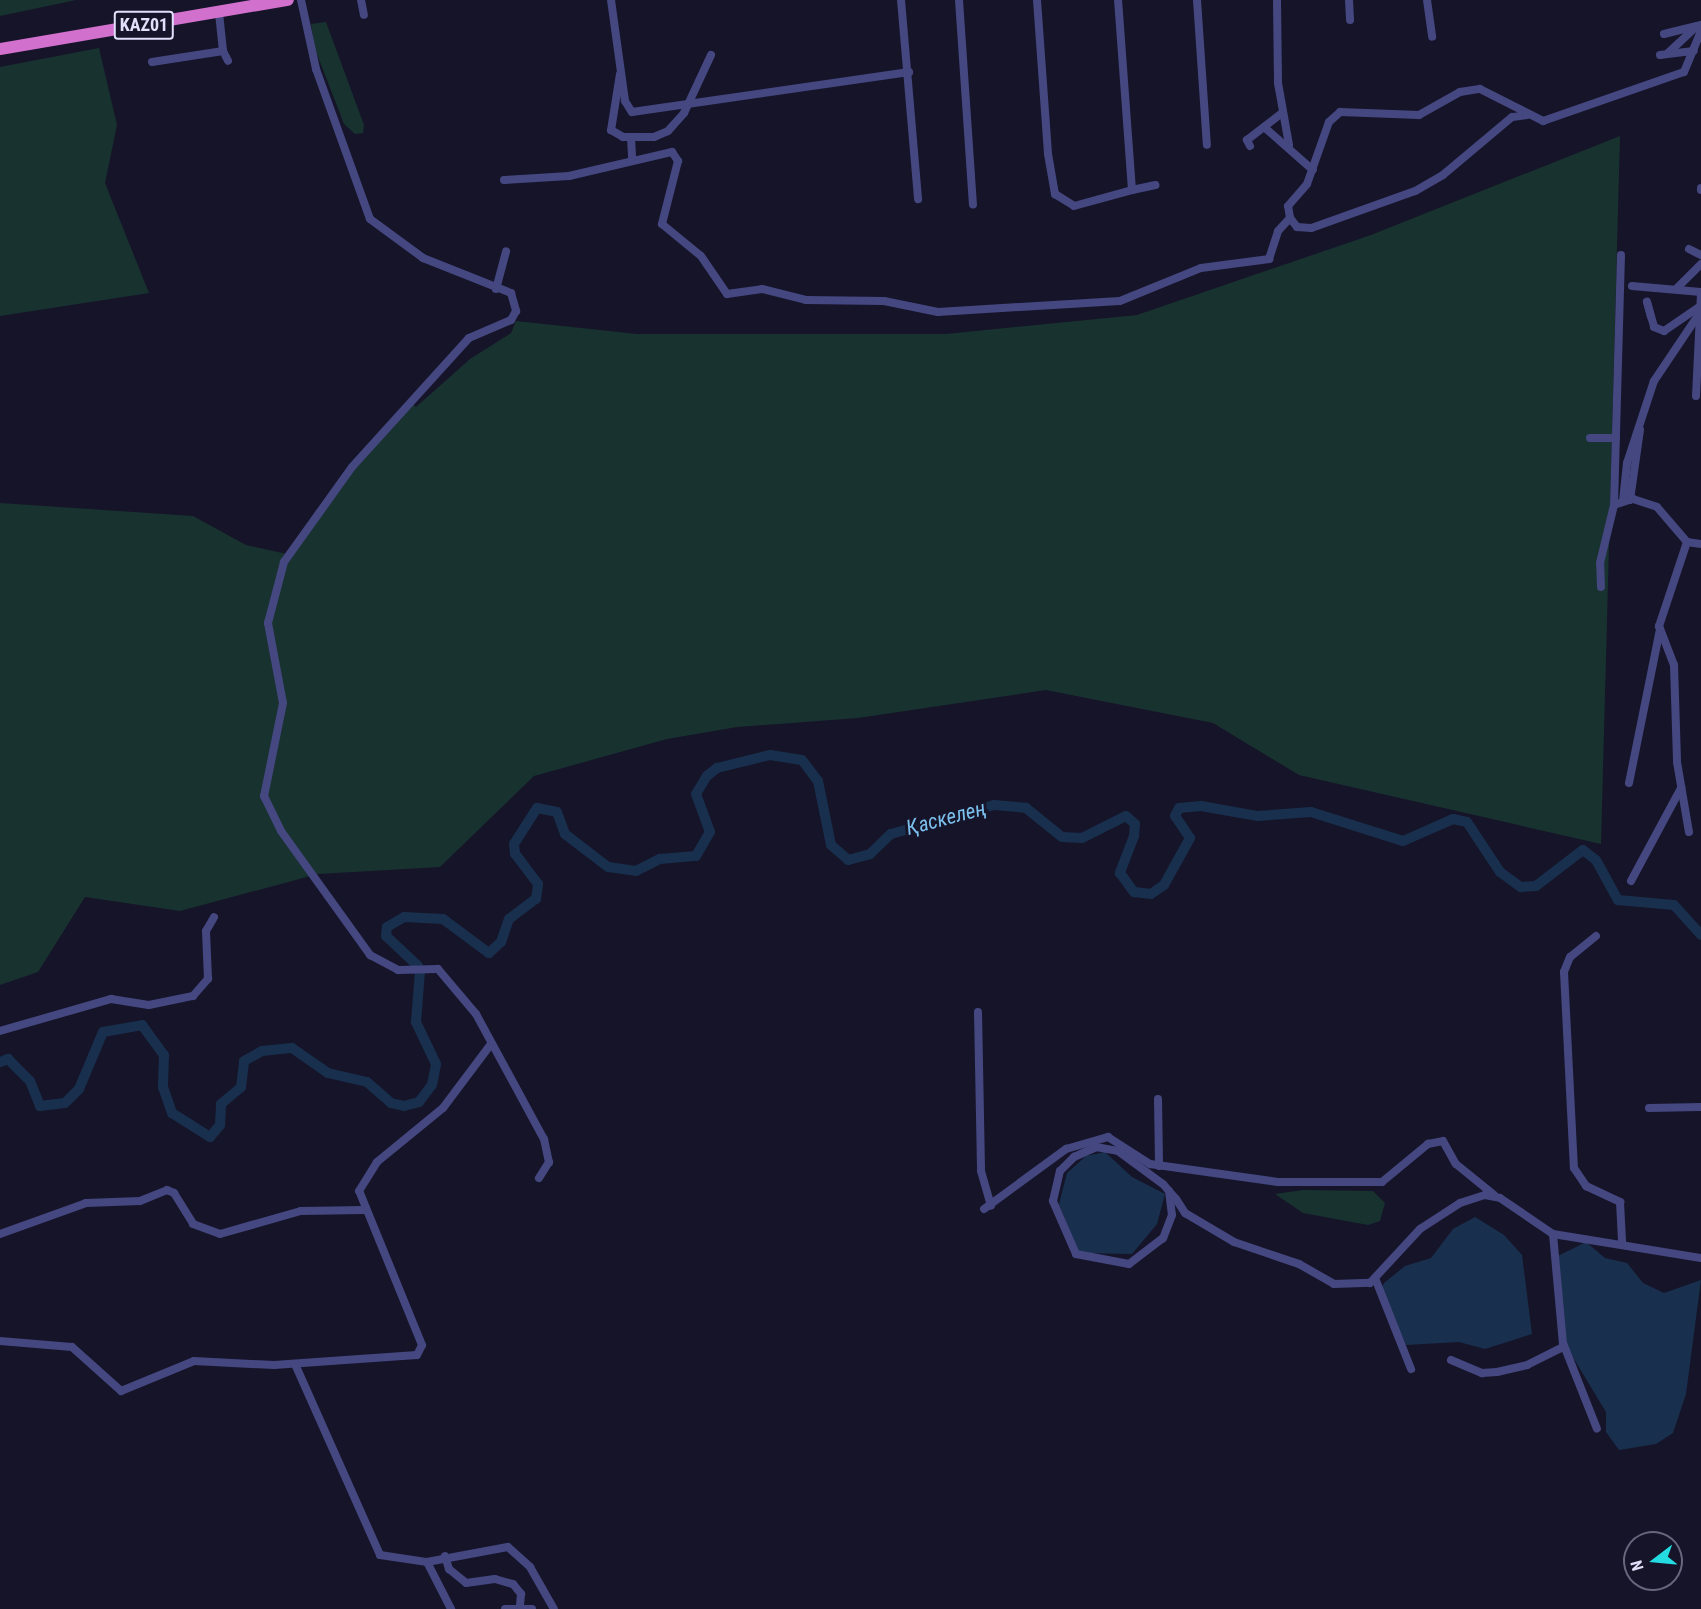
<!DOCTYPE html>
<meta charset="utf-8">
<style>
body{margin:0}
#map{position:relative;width:1701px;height:1609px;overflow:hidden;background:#161429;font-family:"Roboto Condensed",sans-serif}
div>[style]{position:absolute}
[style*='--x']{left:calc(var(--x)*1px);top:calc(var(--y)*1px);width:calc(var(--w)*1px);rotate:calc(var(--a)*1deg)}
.green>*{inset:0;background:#18322f}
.water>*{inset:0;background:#18304d}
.river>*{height:10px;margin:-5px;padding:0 5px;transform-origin:5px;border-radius:5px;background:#18304d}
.minor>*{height:8px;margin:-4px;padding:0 4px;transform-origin:4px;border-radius:4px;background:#454781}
.trunk>*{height:12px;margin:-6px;padding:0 6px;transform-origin:6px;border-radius:6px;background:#d270ce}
span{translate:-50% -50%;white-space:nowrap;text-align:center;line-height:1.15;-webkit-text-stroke:6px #161429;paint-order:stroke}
.shield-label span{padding:2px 4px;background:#161429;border:2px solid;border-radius:4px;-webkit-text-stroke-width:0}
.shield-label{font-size:18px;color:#e1e0fb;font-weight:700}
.water-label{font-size:21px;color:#7bc0ee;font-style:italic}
.north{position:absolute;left:1623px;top:1531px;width:60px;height:60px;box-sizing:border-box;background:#161429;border:2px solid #67667d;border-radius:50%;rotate:254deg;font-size:16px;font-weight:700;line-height:24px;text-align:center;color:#e1e0fb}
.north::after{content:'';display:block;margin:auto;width:21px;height:27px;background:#24dbe2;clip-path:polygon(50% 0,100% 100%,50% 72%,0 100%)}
</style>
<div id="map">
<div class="green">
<div style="clip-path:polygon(0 0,76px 0,0 16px)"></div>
<div style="clip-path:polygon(326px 22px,364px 125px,363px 133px,355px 134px,344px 124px,315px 49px,311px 24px)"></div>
<div style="clip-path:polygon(99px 48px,117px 125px,105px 183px,149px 293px,0 316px,0 67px)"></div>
<div style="clip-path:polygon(1620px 136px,1601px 844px,1299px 775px,1213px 723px,1046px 690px,858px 718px,737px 727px,667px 739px,534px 776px,440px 867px,318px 874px,180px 911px,85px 897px,38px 972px,0 985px,0 503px,193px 516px,246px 545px,287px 554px,345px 474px,411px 402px,416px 407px,470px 359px,511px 333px,516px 321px,637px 334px,946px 334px,1137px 315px,1371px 235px)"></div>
<div style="clip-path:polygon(1303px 1190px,1373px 1191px,1385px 1203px,1380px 1221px,1368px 1225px,1303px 1213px,1275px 1194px)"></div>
</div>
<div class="water">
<div style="clip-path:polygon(1105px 1152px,1132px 1177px,1165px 1194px,1157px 1224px,1132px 1254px,1079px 1253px,1059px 1204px,1067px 1173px,1086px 1156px)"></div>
<div style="clip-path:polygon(1475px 1217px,1504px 1235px,1522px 1255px,1532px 1334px,1485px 1349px,1459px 1342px,1406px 1345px,1381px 1290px,1384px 1283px,1405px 1266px,1431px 1258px,1453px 1229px)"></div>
<div style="clip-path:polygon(1586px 1242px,1605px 1258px,1627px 1263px,1643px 1283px,1664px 1293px,1701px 1280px,1686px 1394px,1673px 1433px,1656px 1444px,1619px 1450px,1606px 1432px,1606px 1412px,1565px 1344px,1558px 1256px)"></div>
</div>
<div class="river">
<div style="--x:418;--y:966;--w:44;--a:-136.8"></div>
<div style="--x:386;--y:936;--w:9;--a:-84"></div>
<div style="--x:387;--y:927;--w:20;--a:-30"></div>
<div style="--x:404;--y:917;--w:39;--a:3"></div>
<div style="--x:443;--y:919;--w:57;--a:36.5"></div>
<div style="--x:489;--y:953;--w:16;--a:-43"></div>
<div style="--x:501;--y:942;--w:24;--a:-71"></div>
<div style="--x:509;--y:919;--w:34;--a:-37"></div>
<div style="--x:536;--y:899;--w:15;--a:-82"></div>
<div style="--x:538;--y:884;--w:38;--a:-127"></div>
<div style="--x:515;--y:854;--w:10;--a:-96"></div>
<div style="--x:514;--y:844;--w:43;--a:-57.4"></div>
<div style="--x:537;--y:808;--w:20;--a:11"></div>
<div style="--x:557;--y:812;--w:23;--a:70"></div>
<div style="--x:565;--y:834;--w:54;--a:37.5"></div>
<div style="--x:608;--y:867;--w:28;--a:8"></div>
<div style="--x:636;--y:871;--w:27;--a:-27"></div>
<div style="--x:660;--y:859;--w:36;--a:-5"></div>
<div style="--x:696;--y:856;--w:28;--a:-60"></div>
<div style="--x:710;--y:832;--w:40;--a:-110.2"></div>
<div style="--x:696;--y:794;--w:21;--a:-59"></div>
<div style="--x:707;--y:776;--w:13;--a:-39"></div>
<div style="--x:717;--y:768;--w:55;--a:-13.8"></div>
<div style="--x:770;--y:755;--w:32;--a:9"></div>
<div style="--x:802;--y:760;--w:26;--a:53"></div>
<div style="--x:818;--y:781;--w:65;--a:78.5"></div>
<div style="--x:831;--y:845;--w:23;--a:41"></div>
<div style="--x:848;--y:860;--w:23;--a:-15"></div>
<div style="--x:870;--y:854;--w:29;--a:-44"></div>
<div style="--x:891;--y:834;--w:107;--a:-15.7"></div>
<div style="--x:994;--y:805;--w:32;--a:5"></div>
<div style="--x:1026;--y:808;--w:46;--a:38.9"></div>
<div style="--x:1062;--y:837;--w:20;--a:3"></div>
<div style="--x:1082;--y:838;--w:49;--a:-26.6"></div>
<div style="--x:1126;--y:816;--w:12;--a:42"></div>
<div style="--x:1135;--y:824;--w:12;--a:95"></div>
<div style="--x:1134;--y:836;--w:40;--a:111"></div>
<div style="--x:1120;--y:873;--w:24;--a:54"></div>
<div style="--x:1134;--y:892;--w:17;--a:7"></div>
<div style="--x:1151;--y:894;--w:16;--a:-35"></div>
<div style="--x:1164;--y:885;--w:54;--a:-61"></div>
<div style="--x:1190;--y:838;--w:27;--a:-124"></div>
<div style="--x:1175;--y:816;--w:9;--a:-63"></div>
<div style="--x:1179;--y:808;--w:22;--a:-5"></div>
<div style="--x:1201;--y:806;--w:58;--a:10"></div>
<div style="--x:1258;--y:816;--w:53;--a:-4.3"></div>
<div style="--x:1311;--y:812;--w:96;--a:17.5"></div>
<div style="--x:1403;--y:841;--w:55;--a:-23.7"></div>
<div style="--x:1453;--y:819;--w:14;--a:12"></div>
<div style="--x:1467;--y:822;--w:60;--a:56.6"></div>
<div style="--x:1500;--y:872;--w:26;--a:36"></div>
<div style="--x:1521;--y:887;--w:15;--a:-4"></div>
<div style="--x:1536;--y:886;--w:59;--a:-37.5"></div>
<div style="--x:1583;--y:850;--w:16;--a:38"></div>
<div style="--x:1596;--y:860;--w:46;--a:61.2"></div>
<div style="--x:1618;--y:900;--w:56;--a:5.1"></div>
<div style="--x:1674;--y:905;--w:40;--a:48"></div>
<div style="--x:0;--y:1062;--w:9;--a:-21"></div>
<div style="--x:8;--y:1059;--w:31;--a:45"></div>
<div style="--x:30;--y:1081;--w:27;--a:68"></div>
<div style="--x:40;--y:1106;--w:25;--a:-7"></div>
<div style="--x:65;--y:1103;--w:20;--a:-45"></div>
<div style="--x:79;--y:1089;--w:62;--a:-67.2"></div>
<div style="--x:103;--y:1032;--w:40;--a:-10"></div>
<div style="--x:142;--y:1025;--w:37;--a:54"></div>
<div style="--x:164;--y:1055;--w:32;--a:92"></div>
<div style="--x:163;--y:1087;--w:28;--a:71"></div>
<div style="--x:172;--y:1113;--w:45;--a:32.3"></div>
<div style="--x:210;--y:1137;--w:16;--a:-50"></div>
<div style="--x:220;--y:1125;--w:21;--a:-87"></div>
<div style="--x:221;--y:1104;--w:26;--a:-40"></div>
<div style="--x:241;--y:1087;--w:26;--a:-83"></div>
<div style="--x:244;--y:1061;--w:21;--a:-29"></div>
<div style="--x:262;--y:1051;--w:30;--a:-6"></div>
<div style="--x:292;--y:1048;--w:44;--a:34.8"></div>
<div style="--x:328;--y:1073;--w:40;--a:13"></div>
<div style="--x:367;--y:1082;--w:32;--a:41"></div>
<div style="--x:391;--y:1103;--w:13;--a:13"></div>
<div style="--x:404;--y:1106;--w:16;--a:-15"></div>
<div style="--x:419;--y:1102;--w:21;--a:-53"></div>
<div style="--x:432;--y:1085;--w:21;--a:-79"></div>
<div style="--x:436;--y:1064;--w:47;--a:-115.5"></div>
<div style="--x:416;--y:1022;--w:51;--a:-85.5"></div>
</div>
<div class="minor">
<div style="--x:301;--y:0;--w:71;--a:77.7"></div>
<div style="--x:316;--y:69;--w:159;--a:70.2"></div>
<div style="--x:370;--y:219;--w:66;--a:36.3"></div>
<div style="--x:423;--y:258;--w:95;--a:21.7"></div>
<div style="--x:511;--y:293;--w:19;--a:74"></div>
<div style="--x:516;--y:311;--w:10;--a:119"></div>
<div style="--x:511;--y:320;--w:46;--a:156.8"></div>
<div style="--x:469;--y:338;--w:174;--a:132.2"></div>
<div style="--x:352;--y:467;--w:117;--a:125.6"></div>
<div style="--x:284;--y:562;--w:63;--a:104.7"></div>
<div style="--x:268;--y:623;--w:81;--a:79.4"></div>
<div style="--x:283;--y:703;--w:95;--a:101.5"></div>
<div style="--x:264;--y:796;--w:39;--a:64"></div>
<div style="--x:281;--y:831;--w:153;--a:54.3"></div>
<div style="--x:370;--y:955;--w:32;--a:28"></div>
<div style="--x:398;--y:970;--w:40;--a:-1.4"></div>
<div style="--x:438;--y:969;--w:59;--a:49.8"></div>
<div style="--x:476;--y:1014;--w:142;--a:61.5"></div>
<div style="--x:544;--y:1139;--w:24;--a:78"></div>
<div style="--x:549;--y:1162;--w:19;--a:122"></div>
<div style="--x:361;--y:0;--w:15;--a:79"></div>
<div style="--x:611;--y:0;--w:102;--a:82.1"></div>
<div style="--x:625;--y:101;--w:13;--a:58"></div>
<div style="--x:632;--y:112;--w:280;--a:-8.2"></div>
<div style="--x:901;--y:0;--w:200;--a:85.1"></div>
<div style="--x:959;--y:0;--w:205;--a:86.1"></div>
<div style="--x:1037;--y:0;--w:154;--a:85.9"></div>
<div style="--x:1048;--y:154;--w:41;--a:80.1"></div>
<div style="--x:1055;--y:194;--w:22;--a:32"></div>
<div style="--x:1074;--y:206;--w:60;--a:-15.4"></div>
<div style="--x:1132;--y:190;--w:191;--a:-94.2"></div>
<div style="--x:1197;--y:0;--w:145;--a:86.1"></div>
<div style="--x:1277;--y:0;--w:83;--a:89.3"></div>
<div style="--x:1278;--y:83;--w:63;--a:79.9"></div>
<div style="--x:1349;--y:0;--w:20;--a:87"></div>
<div style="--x:1427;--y:0;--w:37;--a:82"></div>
<div style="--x:1664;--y:34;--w:38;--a:-14"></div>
<div style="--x:223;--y:51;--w:11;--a:63"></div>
<div style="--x:1668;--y:53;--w:38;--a:-43"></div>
<div style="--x:1660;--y:55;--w:34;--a:-7"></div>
<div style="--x:152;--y:62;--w:72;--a:-8.8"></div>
<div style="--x:223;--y:51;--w:39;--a:-96"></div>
<div style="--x:620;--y:74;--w:57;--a:99.1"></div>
<div style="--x:611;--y:130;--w:14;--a:30"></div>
<div style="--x:623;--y:137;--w:31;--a:0"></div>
<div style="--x:654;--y:137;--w:15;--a:-23"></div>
<div style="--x:668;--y:131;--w:24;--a:-48"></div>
<div style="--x:684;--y:113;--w:64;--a:-65"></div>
<div style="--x:1527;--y:115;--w:15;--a:172"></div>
<div style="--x:1512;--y:117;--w:90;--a:140"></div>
<div style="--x:1443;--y:175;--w:32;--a:150"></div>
<div style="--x:1415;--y:191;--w:110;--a:160.4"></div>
<div style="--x:1311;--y:228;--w:14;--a:-176"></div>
<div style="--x:1297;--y:227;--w:11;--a:-128"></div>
<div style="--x:1290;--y:218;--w:12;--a:-99"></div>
<div style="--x:1288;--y:206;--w:29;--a:-49"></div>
<div style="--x:1307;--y:184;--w:66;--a:-70.5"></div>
<div style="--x:1329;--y:122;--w:15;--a:-42"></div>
<div style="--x:1340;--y:112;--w:79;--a:2.2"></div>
<div style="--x:1419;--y:115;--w:47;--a:-29.3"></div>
<div style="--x:1460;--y:92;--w:20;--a:-9"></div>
<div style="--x:1480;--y:89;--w:71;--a:26.9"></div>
<div style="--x:1543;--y:121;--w:149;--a:-19.2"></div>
<div style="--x:1684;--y:72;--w:44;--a:-67.5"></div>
<div style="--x:1264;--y:127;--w:65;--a:41.3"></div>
<div style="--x:631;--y:137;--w:22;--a:87"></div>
<div style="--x:1250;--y:146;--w:7;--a:-117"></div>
<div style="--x:1247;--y:140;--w:44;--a:-37.6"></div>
<div style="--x:504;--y:180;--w:65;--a:-3.5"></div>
<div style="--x:569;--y:176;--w:106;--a:-13.1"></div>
<div style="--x:672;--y:152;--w:11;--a:56"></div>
<div style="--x:678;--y:161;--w:65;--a:104.3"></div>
<div style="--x:662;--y:224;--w:50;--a:39.4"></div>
<div style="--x:701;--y:256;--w:46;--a:55.6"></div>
<div style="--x:727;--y:294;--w:35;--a:-8"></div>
<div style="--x:762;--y:289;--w:45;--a:14"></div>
<div style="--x:806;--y:300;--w:78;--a:0.7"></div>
<div style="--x:884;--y:301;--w:55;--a:11.5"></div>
<div style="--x:938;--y:312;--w:182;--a:-3.5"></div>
<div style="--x:1120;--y:301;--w:87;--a:-22.2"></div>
<div style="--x:1201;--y:268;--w:69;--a:-7.5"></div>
<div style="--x:1269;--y:259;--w:29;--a:-72"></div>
<div style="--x:1278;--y:231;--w:18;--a:-47"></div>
<div style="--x:1701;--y:188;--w:2;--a:90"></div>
<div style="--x:1132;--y:190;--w:24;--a:-12"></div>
<div style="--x:1689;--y:249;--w:13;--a:27"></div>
<div style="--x:1632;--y:286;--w:69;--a:5"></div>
<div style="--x:1677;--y:288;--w:34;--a:-45"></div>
<div style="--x:496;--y:289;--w:39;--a:-75"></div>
<div style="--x:1651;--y:317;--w:16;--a:-105"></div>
<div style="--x:1647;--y:302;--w:26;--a:74"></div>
<div style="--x:1654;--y:327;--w:11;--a:22"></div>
<div style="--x:1664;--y:331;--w:42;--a:-34.4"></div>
<div style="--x:1696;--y:396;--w:101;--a:-87.2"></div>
<div style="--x:1590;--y:438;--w:26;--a:0"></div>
<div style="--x:1630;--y:500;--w:71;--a:-81.9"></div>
<div style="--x:1623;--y:501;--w:38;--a:-84"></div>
<div style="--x:1627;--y:463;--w:86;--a:-71.8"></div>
<div style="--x:1654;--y:381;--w:84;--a:-56.1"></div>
<div style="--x:1614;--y:505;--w:250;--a:-88.4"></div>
<div style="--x:1687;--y:542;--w:14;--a:8"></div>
<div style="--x:1601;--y:587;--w:24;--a:-92"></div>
<div style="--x:1600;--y:563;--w:60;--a:-76.4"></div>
<div style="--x:1614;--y:505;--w:20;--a:-18"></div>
<div style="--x:1633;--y:499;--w:25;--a:18"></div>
<div style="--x:1657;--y:507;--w:46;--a:49.4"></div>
<div style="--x:1687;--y:542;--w:89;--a:108.4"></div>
<div style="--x:1659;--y:626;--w:42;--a:69"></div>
<div style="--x:1674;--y:665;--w:97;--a:88.2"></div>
<div style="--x:1677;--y:762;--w:71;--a:80.3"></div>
<div style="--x:1629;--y:783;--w:157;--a:-78.6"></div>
<div style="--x:1631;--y:881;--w:106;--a:-61.7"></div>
<div style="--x:1596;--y:936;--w:33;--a:141"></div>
<div style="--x:1570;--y:957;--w:16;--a:112"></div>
<div style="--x:1564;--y:972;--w:196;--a:87.1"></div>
<div style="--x:1574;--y:1168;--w:22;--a:56"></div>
<div style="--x:1586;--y:1186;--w:38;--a:25"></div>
<div style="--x:1620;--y:1202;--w:39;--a:87"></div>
<div style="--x:978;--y:1012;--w:159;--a:88.9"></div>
<div style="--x:981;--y:1171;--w:36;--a:74"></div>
<div style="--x:0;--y:1031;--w:116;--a:-16.1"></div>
<div style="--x:111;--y:999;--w:38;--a:9"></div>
<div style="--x:149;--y:1005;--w:45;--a:-11.6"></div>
<div style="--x:193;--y:996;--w:23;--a:-49"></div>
<div style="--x:208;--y:979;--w:48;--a:-92.4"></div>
<div style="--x:206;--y:931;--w:16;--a:-60"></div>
<div style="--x:1158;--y:1099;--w:67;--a:89.1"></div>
<div style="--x:1649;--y:1108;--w:52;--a:-1.1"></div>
<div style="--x:1169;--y:1191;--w:24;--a:83"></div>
<div style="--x:1172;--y:1215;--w:25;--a:111"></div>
<div style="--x:1163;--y:1238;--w:43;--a:142.6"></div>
<div style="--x:1129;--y:1264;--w:54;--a:-169.3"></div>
<div style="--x:1076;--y:1254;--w:58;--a:-113.5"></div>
<div style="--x:1053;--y:1201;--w:31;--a:-77"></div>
<div style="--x:1060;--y:1171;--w:20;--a:-45"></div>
<div style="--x:1074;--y:1157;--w:24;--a:-24"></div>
<div style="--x:1096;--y:1147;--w:22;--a:10"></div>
<div style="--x:1118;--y:1151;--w:56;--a:36.3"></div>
<div style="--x:1163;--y:1184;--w:9;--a:49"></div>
<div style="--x:1169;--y:1191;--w:11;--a:49"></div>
<div style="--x:1176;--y:1199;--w:17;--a:57"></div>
<div style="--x:1185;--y:1213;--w:57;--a:30.6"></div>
<div style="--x:1234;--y:1242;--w:69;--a:18.7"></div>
<div style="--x:1299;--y:1264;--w:40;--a:29.7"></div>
<div style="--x:1334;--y:1284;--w:36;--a:-2"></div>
<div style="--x:1370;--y:1283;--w:74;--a:-47.2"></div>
<div style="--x:1420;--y:1229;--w:48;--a:-33"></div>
<div style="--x:1460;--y:1203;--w:26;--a:-18"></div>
<div style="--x:1485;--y:1195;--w:15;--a:11"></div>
<div style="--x:1500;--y:1198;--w:64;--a:34.2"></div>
<div style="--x:1553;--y:1234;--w:150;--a:9.2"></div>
<div style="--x:984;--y:1209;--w:102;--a:-36.2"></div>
<div style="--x:1066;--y:1149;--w:44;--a:-15.9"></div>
<div style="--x:1108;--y:1137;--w:50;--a:32.7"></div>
<div style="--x:1150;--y:1164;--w:129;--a:8"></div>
<div style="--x:1278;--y:1182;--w:104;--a:0"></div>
<div style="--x:1382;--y:1182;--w:60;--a:-39.6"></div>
<div style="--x:1428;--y:1144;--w:15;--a:-11"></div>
<div style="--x:1443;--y:1141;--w:26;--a:61"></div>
<div style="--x:1456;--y:1164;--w:49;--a:39.2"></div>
<div style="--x:0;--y:1234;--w:91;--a:-19.8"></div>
<div style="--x:86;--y:1203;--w:54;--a:-2.1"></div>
<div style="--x:140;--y:1201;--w:29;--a:-22"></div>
<div style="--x:167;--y:1190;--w:8;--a:23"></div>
<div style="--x:174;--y:1193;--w:36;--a:58"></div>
<div style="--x:193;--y:1224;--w:29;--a:20"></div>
<div style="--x:220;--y:1234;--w:84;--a:-15.9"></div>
<div style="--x:301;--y:1211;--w:63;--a:-0.9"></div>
<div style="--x:1553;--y:1234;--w:109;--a:84.8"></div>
<div style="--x:1563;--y:1343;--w:92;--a:68.4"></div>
<div style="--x:1375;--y:1278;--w:98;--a:68.4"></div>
<div style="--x:0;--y:1341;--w:72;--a:4.8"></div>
<div style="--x:72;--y:1347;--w:66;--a:41.9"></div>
<div style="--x:121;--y:1391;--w:79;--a:-22.3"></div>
<div style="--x:194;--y:1361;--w:80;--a:2.9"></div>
<div style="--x:274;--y:1365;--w:143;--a:-4"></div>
<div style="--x:417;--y:1355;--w:11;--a:-63"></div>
<div style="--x:422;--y:1345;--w:166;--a:-112.2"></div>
<div style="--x:359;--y:1191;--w:34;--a:-58"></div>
<div style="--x:377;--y:1162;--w:85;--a:-39.3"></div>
<div style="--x:443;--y:1108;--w:80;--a:-53.1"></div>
<div style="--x:1451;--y:1360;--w:34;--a:23"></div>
<div style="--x:1482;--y:1373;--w:15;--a:-4"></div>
<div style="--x:1497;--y:1372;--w:31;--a:-13"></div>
<div style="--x:1527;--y:1365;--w:40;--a:-26.6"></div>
<div style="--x:295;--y:1364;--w:209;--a:66"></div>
<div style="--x:380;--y:1555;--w:48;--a:8.5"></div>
<div style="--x:427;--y:1562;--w:82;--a:-10.5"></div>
<div style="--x:508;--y:1547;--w:30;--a:42"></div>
<div style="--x:530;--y:1567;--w:48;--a:60.3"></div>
<div style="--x:445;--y:1556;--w:14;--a:73"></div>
<div style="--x:449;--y:1569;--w:22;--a:39"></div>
<div style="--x:466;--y:1583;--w:29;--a:-8"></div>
<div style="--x:495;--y:1579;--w:19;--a:16"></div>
<div style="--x:513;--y:1584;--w:13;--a:51"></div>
<div style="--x:521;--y:1594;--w:11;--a:95"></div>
<div style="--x:427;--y:1562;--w:53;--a:62.9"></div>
<div style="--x:505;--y:1609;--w:27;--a:0"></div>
</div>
<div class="trunk">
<div style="--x:0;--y:49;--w:292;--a:-9.7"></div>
</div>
<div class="shield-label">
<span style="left:144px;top:25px">KАZ01</span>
</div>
<div class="water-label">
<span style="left:946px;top:818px;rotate:-15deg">Қаскелең</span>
</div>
<div class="north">N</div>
</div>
